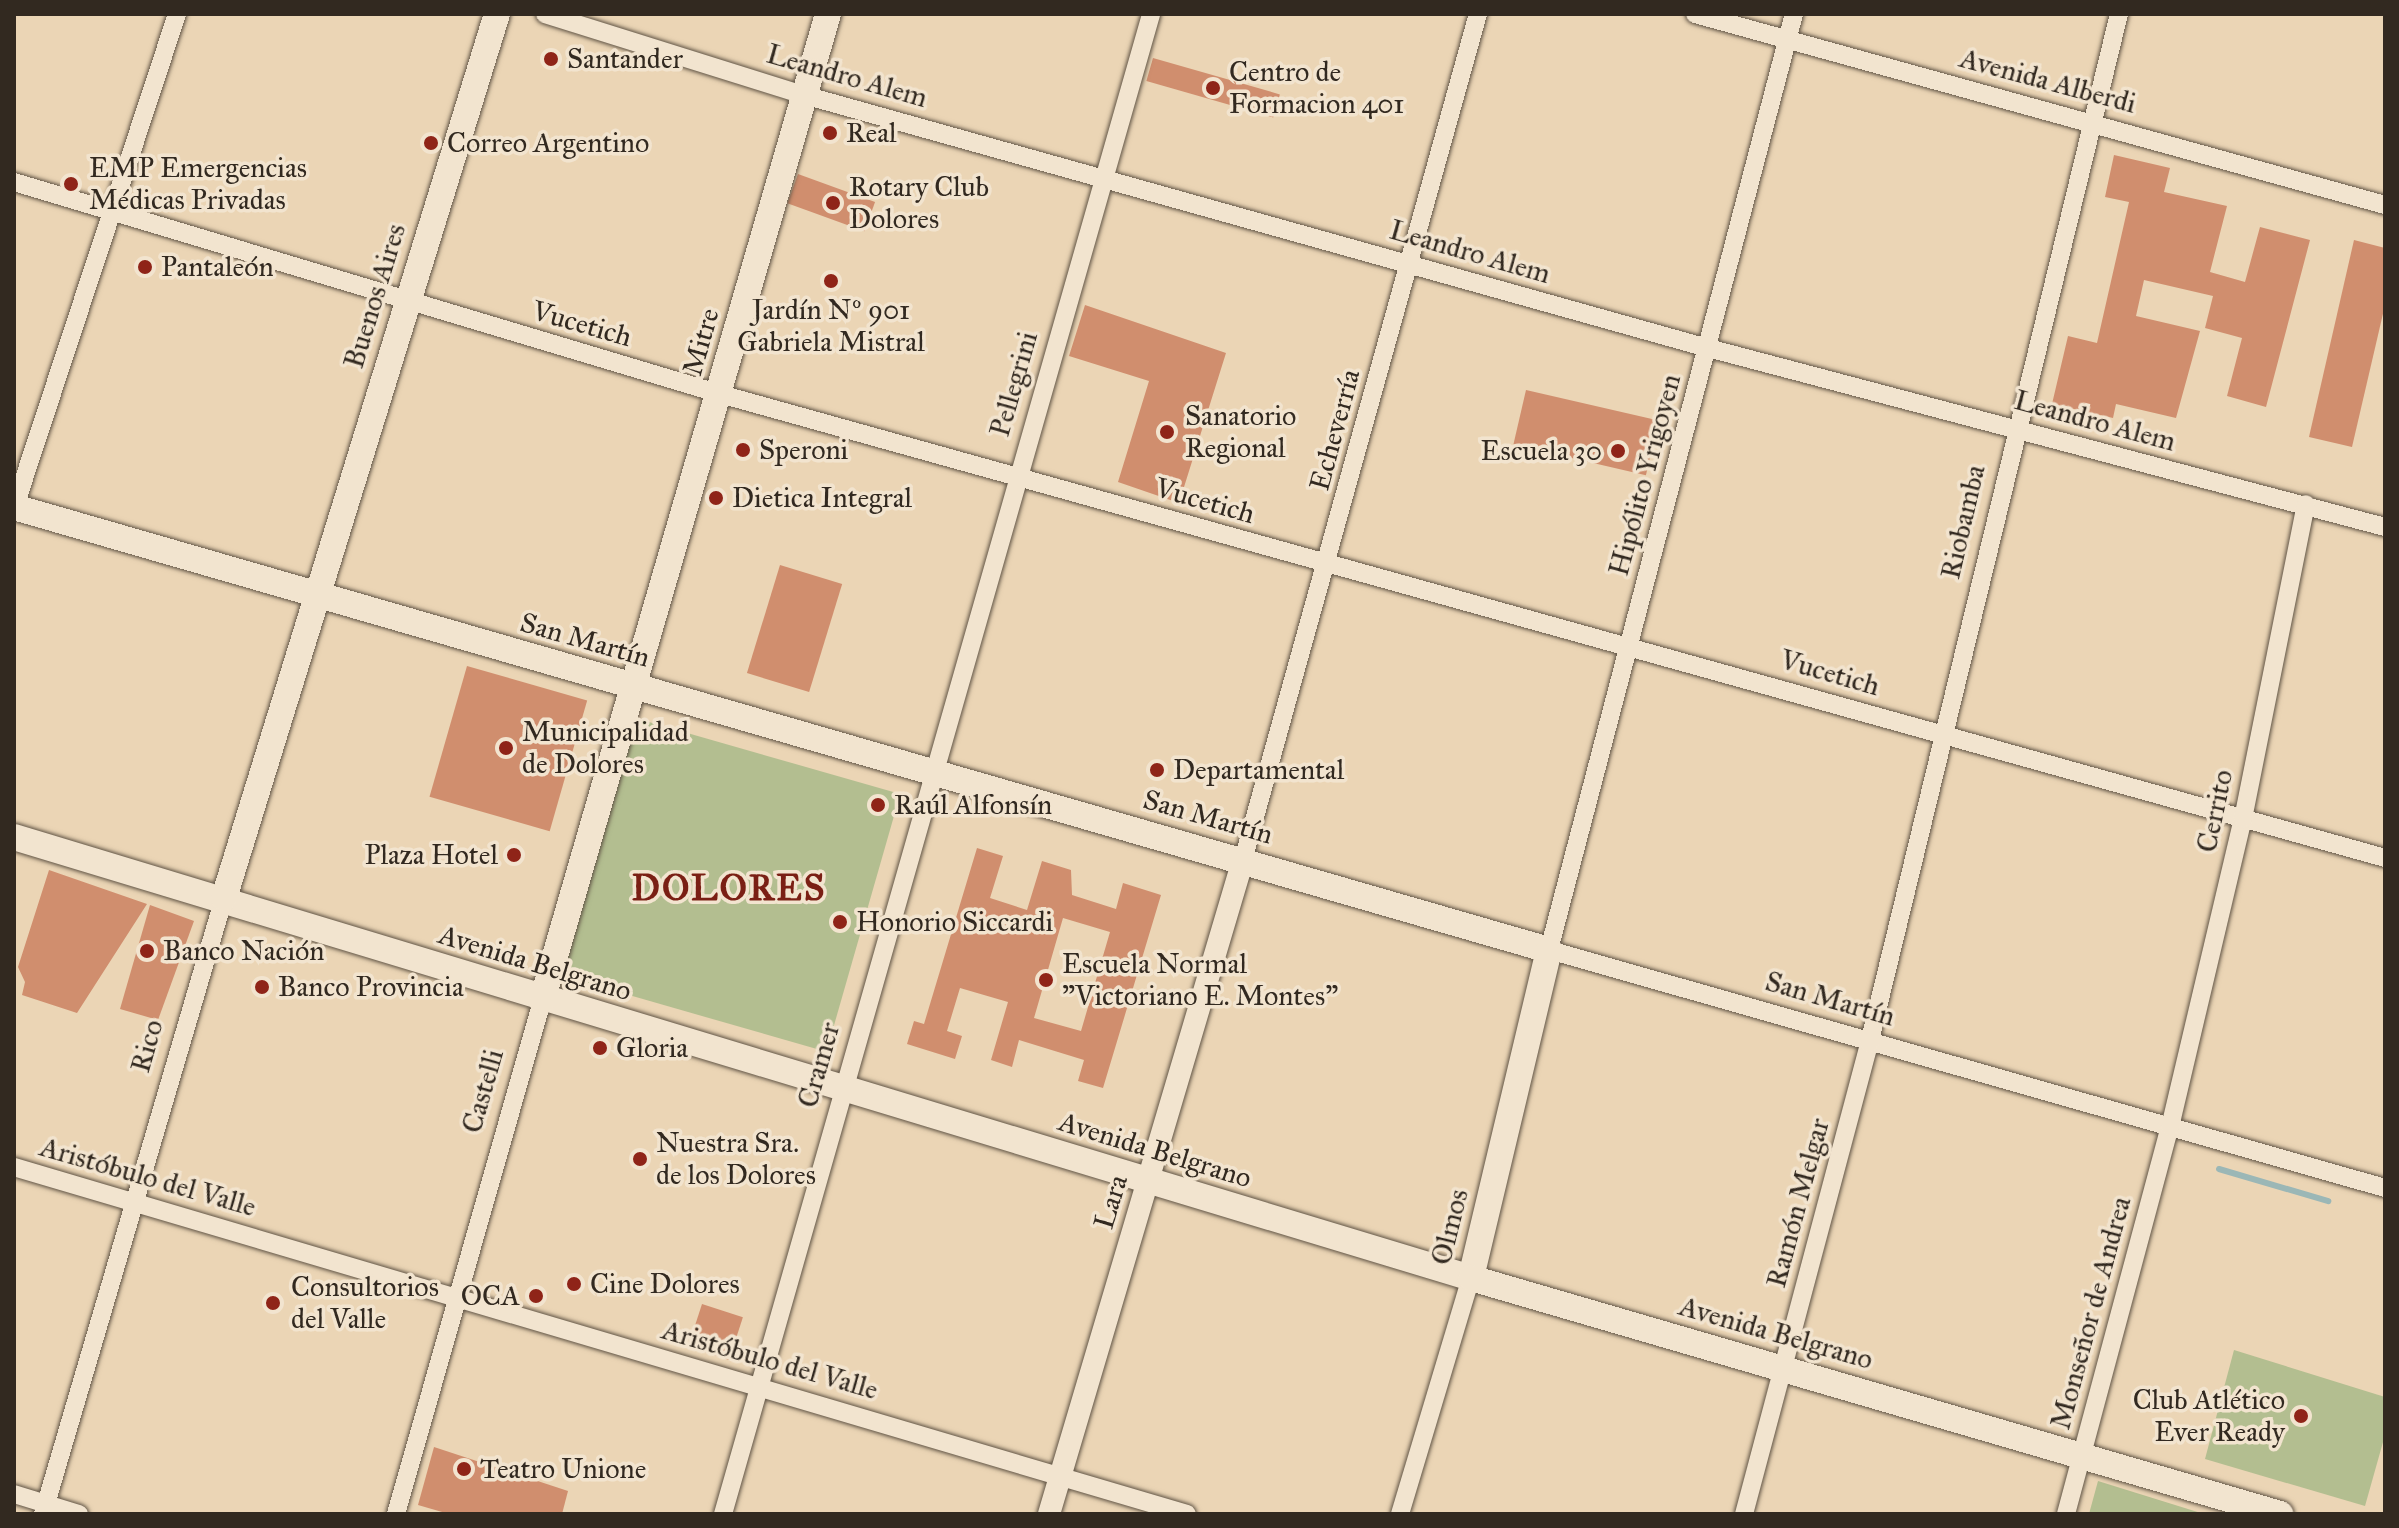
<!DOCTYPE html>
<meta charset="utf-8">
<style>
body{margin:0}
#map{position:relative;width:2399px;height:1528px;overflow:hidden;background:#ebd5b5;font-family:"IM FELL Great Primer",serif}
div>[style]{position:absolute}
[style*='--x']{left:calc(var(--x)*1px);top:calc(var(--y)*1px);width:calc(var(--w)*1px);rotate:calc(var(--a)*1deg)}
.green>*{inset:0;background:#b3be90;transform-origin:0 0}
.stream>*{height:6px;margin:-3px;padding:0 3px;transform-origin:3px;border-radius:3px;background:#9bb7b6}
.building>*{inset:0;background:#d08e6e;transform-origin:0 0}
.roads{filter:drop-shadow(0 0 2px #605445) drop-shadow(0 0 2px #605445)}
.minor>*{height:18px;margin:-9px;padding:0 9px;transform-origin:9px;border-radius:9px;background:#f2e4cf}
.tertiary>*{height:22px;margin:-11px;padding:0 11px;transform-origin:11px;border-radius:11px;background:#f2e4cf}
.secondary>*{height:26px;margin:-13px;padding:0 13px;transform-origin:13px;border-radius:13px;background:#f2e4cf}
.dots>*{width:22px;height:22px;translate:-50% -50%;box-sizing:border-box;border:4px solid #f2e4cf;border-radius:50%}
span{translate:-50% -50%;white-space:nowrap;text-align:center;line-height:1.15;-webkit-text-stroke:7px #f2e4cf;paint-order:stroke}
.poi-label{font-size:28px;color:#322920}
.left{translate:0 -50%;text-align:left}
.right{translate:-100% -50%;text-align:right}
.street-label{font-size:28px;color:#322920}
.district-label{font-size:36px;color:#7a1f14;font-weight:700;letter-spacing:2px}
.frame{position:absolute;inset:0;border:16px solid #322920;pointer-events:none}
</style>
<div id="map">
<div class="green">
<div style="left:635px;top:718px;width:276px;height:268px;rotate:16deg"></div>
<div style="clip-path:polygon(2234px 1350px,2385px 1397px,2385px 1435px,2365px 1506px,2205px 1459px)"></div>
<div style="clip-path:polygon(2098px 1481px,2204px 1514px,2089px 1514px)"></div>
</div>
<div class="stream">
<div style="--x:2219;--y:1169;--w:114;--a:16.4"></div>
</div>
<div class="building">
<div style="left:1153px;top:58px;width:132px;height:24px;rotate:16deg"></div>
<div style="clip-path:polygon(2114px 155px,2170px 168px,2164px 192px,2227px 206px,2210px 272px,2245px 282px,2260px 227px,2310px 240px,2266px 407px,2227px 396px,2242px 338px,2205px 328px,2213px 296px,2144px 280px,2136px 316px,2200px 331px,2176px 418px,2116px 404px,2113px 418px,2052px 404px,2068px 336px,2097px 343px,2129px 202px,2105px 197px)"></div>
<div style="left:798px;top:174px;width:82px;height:31px;rotate:20deg"></div>
<div style="clip-path:polygon(2354px 240px,2385px 248px,2385px 305px,2352px 447px,2309px 437px)"></div>
<div style="clip-path:polygon(1085px 305px,1226px 353px,1179px 503px,1118px 482px,1149px 381px,1069px 356px)"></div>
<div style="left:1526px;top:390px;width:136px;height:56px;rotate:13deg"></div>
<div style="left:780px;top:565px;width:65px;height:113px;rotate:17deg"></div>
<div style="left:467px;top:666px;width:125px;height:136px;rotate:16deg"></div>
<div style="clip-path:polygon(evenodd,977px 848px,1003px 856px,990px 898px,1027px 910px,1042px 861px,1071px 870px,1072px 895px,1116px 909px,1123px 883px,1161px 895px,1103px 1088px,1078px 1081px,1084px 1060px,1019px 1040px,1012px 1067px,991px 1060px,1008px 1002px,960px 988px,947px 1031px,962px 1036px,955px 1059px,907px 1044px,914px 1021px,924px 1024px,977px 848px,1063px 918px,1110px 932px,1081px 1031px,1034px 1018px,1063px 918px)"></div>
<div style="clip-path:polygon(49px 870px,147px 904px,77px 1013px,22px 995px,25px 982px,18px 967px)"></div>
<div style="clip-path:polygon(150px 905px,194px 921px,158px 1020px,120px 1009px)"></div>
<div style="left:702px;top:1304px;width:43px;height:45px;rotate:18deg"></div>
<div style="clip-path:polygon(434px 1447px,568px 1491px,562px 1514px,449px 1514px,418px 1505px)"></div>
</div>
<div class="roads">
<div class="minor">
<div style="--x:545;--y:14;--w:271;--a:17.4"></div>
<div style="--x:804;--y:95;--w:939;--a:15.64"></div>
<div style="--x:1708;--y:348;--w:700;--a:14.81"></div>
<div style="--x:1695;--y:14;--w:716;--a:15.47"></div>
<div style="--x:1794;--y:14;--w:968;--a:104.67"></div>
<div style="--x:1549;--y:950;--w:869;--a:15.89"></div>
<div style="--x:14;--y:182;--w:737;--a:16.71"></div>
<div style="--x:720;--y:394;--w:1728;--a:15.57"></div>
<div style="--x:14;--y:509;--w:521;--a:-71.77"></div>
<div style="--x:1243;--y:860;--w:878;--a:-74.48"></div>
<div style="--x:14;--y:1167;--w:1223;--a:16.48"></div>
<div style="--x:14;--y:1494;--w:68;--a:17.1"></div>
<div style="--x:43;--y:1514;--w:642;--a:-73.63"></div>
<div style="--x:396;--y:1514;--w:533;--a:-74.11"></div>
<div style="--x:723;--y:1514;--w:1560;--a:-74.07"></div>
<div style="--x:1400;--y:1514;--w:246;--a:-73.3"></div>
<div style="--x:1744;--y:1514;--w:486;--a:-75.1"></div>
<div style="--x:1869;--y:1044;--w:1060;--a:-76.36"></div>
<div style="--x:2066;--y:1514;--w:401;--a:-75"></div>
<div style="--x:2170;--y:1127;--w:317;--a:-76.7"></div>
<div style="--x:2243;--y:819;--w:321;--a:-78.7"></div>
</div>
<div class="tertiary">
<div style="--x:1049;--y:1514;--w:682;--a:-73.48"></div>
</div>
<div class="secondary">
<div style="--x:14;--y:507;--w:1598;--a:16.1"></div>
<div style="--x:1549;--y:950;--w:337;--a:103.4"></div>
<div style="--x:14;--y:837;--w:1522;--a:16.84"></div>
<div style="--x:1471;--y:1278;--w:843;--a:16.26"></div>
<div style="--x:224;--y:898;--w:925;--a:-72.84"></div>
<div style="--x:542;--y:1001;--w:1028;--a:-73.84"></div>
</div>
</div>
<div class="dots">
<div style="left:551px;top:59px;background:#8f2418"></div>
<div style="left:1213px;top:88px;background:#8f2418"></div>
<div style="left:830px;top:133px;background:#8f2418"></div>
<div style="left:431px;top:143px;background:#8f2418"></div>
<div style="left:71px;top:184px;background:#8f2418"></div>
<div style="left:833px;top:203px;background:#8f2418"></div>
<div style="left:145px;top:267px;background:#8f2418"></div>
<div style="left:831px;top:281px;background:#8f2418"></div>
<div style="left:1167px;top:432px;background:#8f2418"></div>
<div style="left:743px;top:450px;background:#8f2418"></div>
<div style="left:1618px;top:451px;background:#8f2418"></div>
<div style="left:716px;top:498px;background:#8f2418"></div>
<div style="left:506px;top:748px;background:#8f2418"></div>
<div style="left:1157px;top:770px;background:#8f2418"></div>
<div style="left:878px;top:805px;background:#8f2418"></div>
<div style="left:514px;top:855px;background:#8f2418"></div>
<div style="left:840px;top:922px;background:#8f2418"></div>
<div style="left:147px;top:951px;background:#8f2418"></div>
<div style="left:1046px;top:980px;background:#8f2418"></div>
<div style="left:262px;top:987px;background:#8f2418"></div>
<div style="left:600px;top:1048px;background:#8f2418"></div>
<div style="left:640px;top:1159px;background:#8f2418"></div>
<div style="left:574px;top:1284px;background:#8f2418"></div>
<div style="left:536px;top:1296px;background:#8f2418"></div>
<div style="left:273px;top:1303px;background:#8f2418"></div>
<div style="left:2301px;top:1416px;background:#8f2418"></div>
<div style="left:464px;top:1469px;background:#8f2418"></div>
</div>
<div class="poi-label">
<span class="left" style="left:567px;top:59px">Santander</span>
<span class="left" style="left:1229px;top:88px">Centro de<br>Formacion 401</span>
<span class="left" style="left:846px;top:133px">Real</span>
<span class="left" style="left:447px;top:143px">Correo Argentino</span>
<span class="left" style="left:89px;top:184px">EMP Emergencias<br>Médicas Privadas</span>
<span class="left" style="left:849px;top:203px">Rotary Club<br>Dolores</span>
<span class="left" style="left:161px;top:267px">Pantaleón</span>
<span style="left:831px;top:326px">Jardín Nº 901<br>Gabriela Mistral</span>
<span class="left" style="left:1185px;top:432px">Sanatorio<br>Regional</span>
<span class="left" style="left:759px;top:450px">Speroni</span>
<span class="right" style="left:1602px;top:451px">Escuela 30</span>
<span class="left" style="left:732px;top:498px">Dietica Integral</span>
<span class="left" style="left:522px;top:748px">Municipalidad<br>de Dolores</span>
<span class="left" style="left:1173px;top:770px">Departamental</span>
<span class="left" style="left:894px;top:805px">Raúl Alfonsín</span>
<span class="right" style="left:498px;top:855px">Plaza Hotel</span>
<span class="left" style="left:856px;top:922px">Honorio Siccardi</span>
<span class="left" style="left:163px;top:951px">Banco Nación</span>
<span class="left" style="left:1062px;top:980px">Escuela Normal<br>"Victoriano E. Montes"</span>
<span class="left" style="left:278px;top:987px">Banco Provincia</span>
<span class="left" style="left:616px;top:1048px">Gloria</span>
<span class="left" style="left:656px;top:1159px">Nuestra Sra.<br>de los Dolores</span>
<span class="left" style="left:590px;top:1284px">Cine Dolores</span>
<span class="left" style="left:291px;top:1303px">Consultorios<br>del Valle</span>
<span class="right" style="left:520px;top:1296px">OCA</span>
<span class="right" style="left:2285px;top:1416px">Club Atlético<br>Ever Ready</span>
<span class="left" style="left:480px;top:1469px">Teatro Unione</span>
</div>
<div class="street-label">
<span style="left:847px;top:76px;rotate:16deg">Leandro Alem</span>
<span style="left:2048px;top:81px;rotate:15deg">Avenida Alberdi</span>
<span style="left:1470px;top:252px;rotate:16deg">Leandro Alem</span>
<span style="left:375px;top:296px;rotate:-73deg">Buenos Aires</span>
<span style="left:582px;top:324px;rotate:16deg">Vucetich</span>
<span style="left:701px;top:342px;rotate:-74deg">Mitre</span>
<span style="left:1014px;top:384px;rotate:-74deg">Pellegrini</span>
<span style="left:2095px;top:421px;rotate:15deg">Leandro Alem</span>
<span style="left:1335px;top:430px;rotate:-75deg">Echeverría</span>
<span style="left:1645px;top:475px;rotate:-75deg">Hipólito Yrigoyen</span>
<span style="left:1205px;top:501px;rotate:16deg">Vucetich</span>
<span style="left:1963px;top:522px;rotate:-77deg">Riobamba</span>
<span style="left:585px;top:640px;rotate:16deg">San Martín</span>
<span style="left:1830px;top:673px;rotate:16deg">Vucetich</span>
<span style="left:2215px;top:811px;rotate:-78deg">Cerrito</span>
<span style="left:1208px;top:817px;rotate:16deg">San Martín</span>
<span style="left:535px;top:963px;rotate:17deg">Avenida Belgrano</span>
<span style="left:1830px;top:999px;rotate:16deg">San Martín</span>
<span style="left:147px;top:1046px;rotate:-74deg">Rico</span>
<span style="left:819px;top:1065px;rotate:-74deg">Cramer</span>
<span style="left:483px;top:1091px;rotate:-74deg">Castelli</span>
<span style="left:1155px;top:1150px;rotate:17deg">Avenida Belgrano</span>
<span style="left:148px;top:1177px;rotate:16deg">Aristóbulo del Valle</span>
<span style="left:1111px;top:1202px;rotate:-73deg">Lara</span>
<span style="left:1798px;top:1203px;rotate:-75deg">Ramón Melgar</span>
<span style="left:1450px;top:1227px;rotate:-76deg">Olmos</span>
<span style="left:2091px;top:1313px;rotate:-75deg">Monseñor de Andrea</span>
<span style="left:1776px;top:1333px;rotate:16deg">Avenida Belgrano</span>
<span style="left:770px;top:1360px;rotate:16deg">Aristóbulo del Valle</span>
</div>
<div class="district-label">
<span style="left:729px;top:889px">DOLORES</span>
</div>
<div class="frame"></div>
</div>
